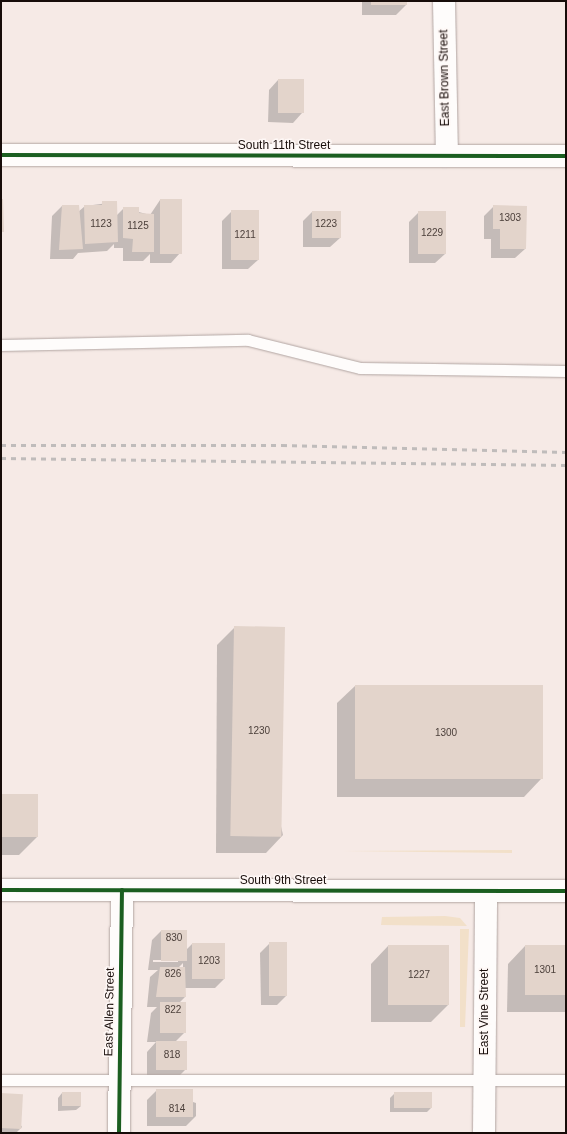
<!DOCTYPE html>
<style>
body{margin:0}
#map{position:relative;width:567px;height:1134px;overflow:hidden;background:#f6eae6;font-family:Arial,sans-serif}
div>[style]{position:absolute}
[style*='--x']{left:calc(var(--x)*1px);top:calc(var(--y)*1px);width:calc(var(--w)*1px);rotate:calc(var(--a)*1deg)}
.green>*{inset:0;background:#f2e0c9}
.shadow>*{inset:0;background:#0003}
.building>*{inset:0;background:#e3d4cb;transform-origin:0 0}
.roads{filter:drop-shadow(0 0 1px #b1a5a2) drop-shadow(0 0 1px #b1a5a2)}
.service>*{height:11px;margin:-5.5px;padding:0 5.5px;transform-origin:5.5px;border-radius:5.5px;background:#fefcfb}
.minor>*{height:22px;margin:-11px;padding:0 11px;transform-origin:11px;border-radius:11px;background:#fefcfb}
.tertiary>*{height:22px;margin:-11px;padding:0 11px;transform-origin:11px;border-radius:11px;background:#fefcfb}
.rail>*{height:3px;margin-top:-1.5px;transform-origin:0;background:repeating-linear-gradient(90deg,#c0bcbb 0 5px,transparent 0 10px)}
.cycleway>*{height:4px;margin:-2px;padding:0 2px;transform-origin:2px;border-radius:2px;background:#1b5e20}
span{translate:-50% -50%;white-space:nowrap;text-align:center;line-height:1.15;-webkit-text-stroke:3px #fef7f5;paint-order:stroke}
.number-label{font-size:10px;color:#4b3f3a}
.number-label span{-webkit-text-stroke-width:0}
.street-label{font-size:12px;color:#170c09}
.frame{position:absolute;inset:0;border:2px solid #170c09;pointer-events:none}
</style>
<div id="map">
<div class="green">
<div style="clip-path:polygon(512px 850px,512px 853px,343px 851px)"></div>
<div style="clip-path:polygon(445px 916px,460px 918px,467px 926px,381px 925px,382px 917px)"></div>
<div style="clip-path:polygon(460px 929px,469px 929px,465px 1027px,460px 1027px)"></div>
</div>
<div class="shadow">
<div style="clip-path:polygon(362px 1px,406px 1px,406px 5px,396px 15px,362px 15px)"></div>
<div style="clip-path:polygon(278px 80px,302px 113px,293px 123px,268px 122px,269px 90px)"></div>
<div style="clip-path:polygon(160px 200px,180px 253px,171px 263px,150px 263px,150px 254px,143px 261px,123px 261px,123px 248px,114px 248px,114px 244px,107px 251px,78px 253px,73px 259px,50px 259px,52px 216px,62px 206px,78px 206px,78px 212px,85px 206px,116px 202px,116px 216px,124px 208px,150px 215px)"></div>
<div style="clip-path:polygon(494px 206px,525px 249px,515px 258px,491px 258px,491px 239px,484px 239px,484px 216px)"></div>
<div style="clip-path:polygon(232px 211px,258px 260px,248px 269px,222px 269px,222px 221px)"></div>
<div style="clip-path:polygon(312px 212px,340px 238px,330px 247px,303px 247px,303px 221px)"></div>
<div style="clip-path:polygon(419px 212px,445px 254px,435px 263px,409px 263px,409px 222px)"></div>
<div style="clip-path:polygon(235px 627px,283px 835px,266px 853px,216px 853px,217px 645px)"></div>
<div style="clip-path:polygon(355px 686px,541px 779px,524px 797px,337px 797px,337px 703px)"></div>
<div style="clip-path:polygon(1px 795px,37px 795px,37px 837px,19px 855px,1px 855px)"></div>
<div style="clip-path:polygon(evenodd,161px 931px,186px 950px,192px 944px,224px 979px,215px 988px,184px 988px,185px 997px,179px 1003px,185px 1032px,175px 1042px,186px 1069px,177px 1078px,147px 1079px,147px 1052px,156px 1042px,147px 1042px,151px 1013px,157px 1007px,147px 1007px,150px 977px,158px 970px,148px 970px,152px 940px,161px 931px,153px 960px,178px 960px,178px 962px,153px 962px,153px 960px,161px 931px,183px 963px,183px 968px,178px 968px,183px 963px)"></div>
<div style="clip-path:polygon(270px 943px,287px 995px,277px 1005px,261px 1005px,260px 953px)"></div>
<div style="clip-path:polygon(388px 946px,448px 1005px,431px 1022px,371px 1022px,371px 964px)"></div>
<div style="clip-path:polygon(525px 946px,566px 946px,566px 1012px,507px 1012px,508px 964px)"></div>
<div style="clip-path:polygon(157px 1090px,196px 1103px,196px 1116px,186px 1126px,147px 1126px,147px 1100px)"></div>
<div style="clip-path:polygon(62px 1093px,81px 1106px,76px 1110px,58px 1111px,58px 1098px)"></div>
<div style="clip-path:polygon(395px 1093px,432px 1107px,427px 1112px,390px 1112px,390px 1098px)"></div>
<div style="clip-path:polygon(1px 1094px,22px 1127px,17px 1132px,1px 1132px)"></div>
</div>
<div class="building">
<div style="left:371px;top:1px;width:36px;height:4px"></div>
<div style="left:278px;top:79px;width:26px;height:34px"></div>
<div style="clip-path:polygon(1px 199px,3px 199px,4px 232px,1px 232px)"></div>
<div style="left:160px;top:199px;width:22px;height:55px"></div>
<div style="clip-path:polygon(102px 201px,117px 201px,118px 242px,85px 244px,84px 205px,102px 205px)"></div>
<div style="clip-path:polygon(62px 205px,79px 205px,83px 249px,59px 250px)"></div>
<div style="clip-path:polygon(493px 205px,527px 206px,526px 249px,500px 249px,500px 229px,493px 229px)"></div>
<div style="clip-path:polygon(123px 207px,139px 207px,139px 213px,154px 214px,154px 252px,132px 252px,133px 239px,123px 238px)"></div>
<div style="left:231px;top:210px;width:28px;height:50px"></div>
<div style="left:312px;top:211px;width:29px;height:27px"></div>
<div style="left:418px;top:211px;width:28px;height:43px"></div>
<div style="left:234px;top:626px;width:51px;height:210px;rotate:1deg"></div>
<div style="left:355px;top:685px;width:188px;height:94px"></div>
<div style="left:1px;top:794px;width:37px;height:43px"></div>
<div style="left:161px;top:930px;width:26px;height:31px"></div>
<div style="left:269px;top:942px;width:18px;height:54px"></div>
<div style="left:192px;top:943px;width:33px;height:36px"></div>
<div style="left:388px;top:945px;width:61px;height:60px"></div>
<div style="left:525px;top:945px;width:41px;height:50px"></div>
<div style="clip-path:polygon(160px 967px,185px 967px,186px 997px,156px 997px)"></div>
<div style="left:160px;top:1002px;width:26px;height:31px"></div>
<div style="left:156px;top:1041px;width:31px;height:29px"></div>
<div style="left:156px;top:1089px;width:37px;height:28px"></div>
<div style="left:62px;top:1092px;width:19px;height:14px"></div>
<div style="left:394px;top:1092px;width:38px;height:16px"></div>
<div style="left:1px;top:1093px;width:22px;height:35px;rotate:3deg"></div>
</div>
<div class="roads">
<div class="service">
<div style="--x:1;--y:345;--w:247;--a:-1.2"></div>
<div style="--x:248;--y:340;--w:115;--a:14"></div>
<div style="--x:360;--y:368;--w:206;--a:0.8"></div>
<div style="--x:1;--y:1080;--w:565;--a:0"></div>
</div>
<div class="minor">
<div style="--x:444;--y:1;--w:155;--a:88.9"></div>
<div style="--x:1;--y:890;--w:565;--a:0.1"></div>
<div style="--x:119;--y:1133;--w:243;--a:-89.3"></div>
<div style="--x:484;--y:1133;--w:242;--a:-89.5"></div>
</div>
<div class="tertiary">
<div style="--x:1;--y:155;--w:565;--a:0.1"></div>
</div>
</div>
<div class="rail">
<div style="--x:1;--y:445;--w:281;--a:0"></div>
<div style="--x:282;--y:445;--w:284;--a:1.4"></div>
<div style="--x:1;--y:458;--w:565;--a:0.71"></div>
</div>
<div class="cycleway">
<div style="--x:1;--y:155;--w:565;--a:0.1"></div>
<div style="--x:1;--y:890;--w:565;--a:0.1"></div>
<div style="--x:119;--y:1133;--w:243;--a:-89.3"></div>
</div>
<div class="number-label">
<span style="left:510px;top:218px">1303</span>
<span style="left:101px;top:224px">1123</span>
<span style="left:326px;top:224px">1223</span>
<span style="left:138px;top:226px">1125</span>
<span style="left:432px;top:233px">1229</span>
<span style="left:245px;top:235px">1211</span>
<span style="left:259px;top:731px">1230</span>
<span style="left:446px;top:733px">1300</span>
<span style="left:174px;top:938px">830</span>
<span style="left:209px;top:961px">1203</span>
<span style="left:545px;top:970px">1301</span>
<span style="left:173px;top:974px">826</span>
<span style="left:419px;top:975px">1227</span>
<span style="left:173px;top:1010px">822</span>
<span style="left:172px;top:1055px">818</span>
<span style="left:177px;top:1109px">814</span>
</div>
<div class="street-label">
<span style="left:445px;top:78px;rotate:-91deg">East Brown Street</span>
<span style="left:284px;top:146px">South 11th Street</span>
<span style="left:283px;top:881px">South 9th Street</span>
<span style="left:110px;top:1012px;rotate:-89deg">East Allen Street</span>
<span style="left:485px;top:1012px;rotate:-90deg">East Vine Street</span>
</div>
<div class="frame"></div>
</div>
